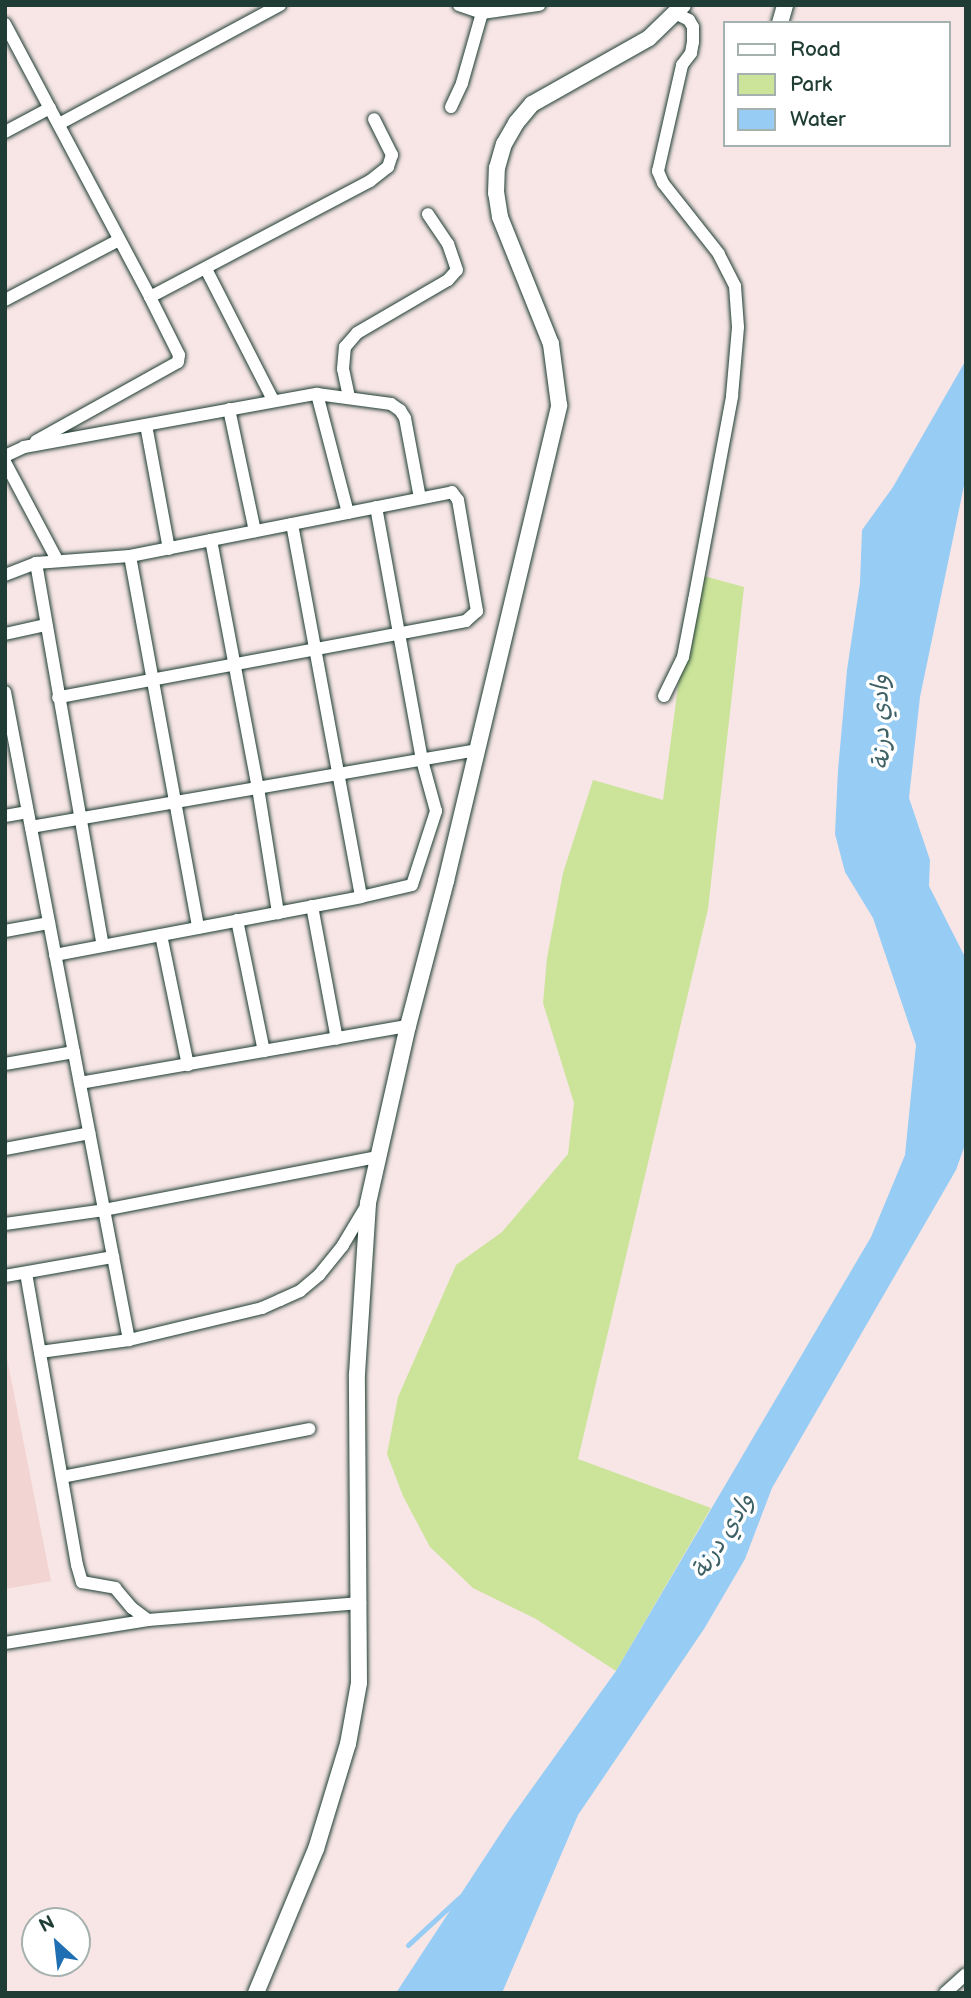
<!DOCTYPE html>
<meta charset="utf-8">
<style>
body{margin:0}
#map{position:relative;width:971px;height:1998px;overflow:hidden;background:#f7e6e5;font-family:"Balsamiq Sans","Playpen Sans Arabic",sans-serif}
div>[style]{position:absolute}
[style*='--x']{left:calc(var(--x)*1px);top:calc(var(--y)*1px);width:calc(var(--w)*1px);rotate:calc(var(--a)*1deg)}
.built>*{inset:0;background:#f2d4d2}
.green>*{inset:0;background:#cbe49a}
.water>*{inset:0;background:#97ccf5}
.stream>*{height:5px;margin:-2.5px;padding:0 2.5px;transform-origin:2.5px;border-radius:2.5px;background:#97ccf5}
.roads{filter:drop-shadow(0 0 2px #1f3d34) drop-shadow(0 0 2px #1f3d34)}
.minor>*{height:12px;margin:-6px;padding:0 6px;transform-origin:6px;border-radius:6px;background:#fff}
.tertiary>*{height:16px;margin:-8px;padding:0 8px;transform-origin:8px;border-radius:8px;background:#fff}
span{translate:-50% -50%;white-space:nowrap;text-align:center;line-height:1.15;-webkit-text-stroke:7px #fff;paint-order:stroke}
.water-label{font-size:24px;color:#3d6164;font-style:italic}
.frame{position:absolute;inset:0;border:7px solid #1f3d34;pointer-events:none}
.legend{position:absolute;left:723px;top:21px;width:228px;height:126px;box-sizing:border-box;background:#fff;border:2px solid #a5b1ae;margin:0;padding:9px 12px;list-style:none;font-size:21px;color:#1f3d34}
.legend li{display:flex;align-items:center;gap:14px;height:35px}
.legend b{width:35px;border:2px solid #a5b1ae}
.north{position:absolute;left:21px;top:1907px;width:70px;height:70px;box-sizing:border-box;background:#fff;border:2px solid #a5b1ae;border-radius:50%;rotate:333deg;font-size:19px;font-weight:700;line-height:28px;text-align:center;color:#1f3d34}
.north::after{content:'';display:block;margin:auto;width:24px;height:32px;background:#1f6fb2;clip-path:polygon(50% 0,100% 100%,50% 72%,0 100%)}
</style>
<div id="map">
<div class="built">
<div style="clip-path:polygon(5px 1348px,51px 1581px,5px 1589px)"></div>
</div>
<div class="green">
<div style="clip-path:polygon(693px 573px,744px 587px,708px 909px,578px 1459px,711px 1508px,616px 1671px,536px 1619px,473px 1588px,430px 1547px,403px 1496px,387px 1454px,398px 1397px,456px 1265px,502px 1232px,568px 1154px,574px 1103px,543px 1003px,547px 958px,563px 873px,593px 780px,663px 800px)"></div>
</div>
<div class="water">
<div style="clip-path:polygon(966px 360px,966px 476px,920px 697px,909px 798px,930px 860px,929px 886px,966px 959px,966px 1142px,956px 1170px,772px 1488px,745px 1559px,704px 1629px,578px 1815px,502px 1993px,396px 1993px,510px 1819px,616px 1671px,871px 1237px,905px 1155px,916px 1045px,873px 918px,845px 872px,835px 834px,838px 770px,847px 670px,860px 583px,862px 530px,893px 487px)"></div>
</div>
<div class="stream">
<div style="--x:408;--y:1945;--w:71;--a:-42.7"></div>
</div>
<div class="roads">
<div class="minor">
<div style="--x:459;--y:5;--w:24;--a:19"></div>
<div style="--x:482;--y:13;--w:58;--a:-8"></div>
<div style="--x:5;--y:24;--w:309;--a:62"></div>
<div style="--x:150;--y:297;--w:249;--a:-27.8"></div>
<div style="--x:370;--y:181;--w:23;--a:-38"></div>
<div style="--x:388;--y:167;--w:13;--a:-72"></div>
<div style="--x:392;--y:155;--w:40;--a:-116.6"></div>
<div style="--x:451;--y:107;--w:26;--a:-65"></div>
<div style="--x:462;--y:83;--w:73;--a:-74.1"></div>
<div style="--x:59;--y:124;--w:251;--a:-28.3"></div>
<div style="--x:5;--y:132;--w:51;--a:-28.1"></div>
<div style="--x:206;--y:269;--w:147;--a:62.9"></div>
<div style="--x:5;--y:300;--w:129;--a:-27.8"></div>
<div style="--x:317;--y:394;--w:123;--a:75.4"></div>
<div style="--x:349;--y:397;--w:29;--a:-102"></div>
<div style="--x:343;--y:369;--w:22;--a:-85"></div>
<div style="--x:345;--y:347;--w:18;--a:-49"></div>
<div style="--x:357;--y:333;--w:105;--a:-30.2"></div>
<div style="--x:448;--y:280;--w:13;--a:-48"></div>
<div style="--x:457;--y:270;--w:28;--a:-109"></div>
<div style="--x:448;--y:244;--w:36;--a:-124"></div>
<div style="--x:229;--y:409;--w:125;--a:78"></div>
<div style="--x:146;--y:425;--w:126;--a:79.5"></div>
<div style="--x:36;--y:441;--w:162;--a:-29.1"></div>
<div style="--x:178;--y:362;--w:7;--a:-82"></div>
<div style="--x:179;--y:355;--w:65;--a:-116.6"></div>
<div style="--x:5;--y:456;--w:21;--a:-25"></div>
<div style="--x:24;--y:447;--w:298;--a:-10.3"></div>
<div style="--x:317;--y:394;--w:75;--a:7.7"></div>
<div style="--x:391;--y:404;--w:11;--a:34"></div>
<div style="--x:400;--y:410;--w:9;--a:58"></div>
<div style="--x:405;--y:418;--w:81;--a:79.4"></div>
<div style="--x:5;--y:462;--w:111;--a:62"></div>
<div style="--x:292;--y:524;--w:379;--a:79.5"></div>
<div style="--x:211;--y:540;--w:252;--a:79.3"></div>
<div style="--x:258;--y:788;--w:127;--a:80.9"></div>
<div style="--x:130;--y:556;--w:378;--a:79.6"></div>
<div style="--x:36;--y:563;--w:388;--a:80.1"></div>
<div style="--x:5;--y:575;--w:33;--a:-21"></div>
<div style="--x:36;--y:563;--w:94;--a:-4.3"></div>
<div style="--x:130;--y:556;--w:328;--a:-11.2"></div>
<div style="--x:452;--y:492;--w:10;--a:53"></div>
<div style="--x:458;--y:500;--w:113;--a:80.3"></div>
<div style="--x:477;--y:611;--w:15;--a:138"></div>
<div style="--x:466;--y:621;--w:415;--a:169.4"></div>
<div style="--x:5;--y:634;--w:42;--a:-12.4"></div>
<div style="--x:5;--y:692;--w:660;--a:79.17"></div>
<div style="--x:664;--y:696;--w:43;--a:-64"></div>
<div style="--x:683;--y:657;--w:58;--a:-79.1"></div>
<div style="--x:694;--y:600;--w:208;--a:-79.4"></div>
<div style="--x:732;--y:396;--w:69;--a:-85"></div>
<div style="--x:738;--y:327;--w:41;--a:-94.2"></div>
<div style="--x:735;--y:286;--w:36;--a:-117"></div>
<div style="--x:719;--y:254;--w:90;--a:-128.3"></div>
<div style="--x:663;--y:183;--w:13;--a:-113"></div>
<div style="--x:658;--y:171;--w:109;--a:-77.2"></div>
<div style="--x:682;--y:65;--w:15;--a:-53"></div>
<div style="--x:691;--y:53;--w:11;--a:-80"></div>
<div style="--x:693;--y:42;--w:15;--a:-90"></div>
<div style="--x:693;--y:27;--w:8;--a:-120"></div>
<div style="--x:689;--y:20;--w:13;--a:-153"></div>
<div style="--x:5;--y:816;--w:23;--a:-10"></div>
<div style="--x:31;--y:827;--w:452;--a:-9.8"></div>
<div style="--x:312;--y:906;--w:135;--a:79.4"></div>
<div style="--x:237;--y:920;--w:134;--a:78.4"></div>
<div style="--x:5;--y:931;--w:45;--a:-10.3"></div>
<div style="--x:161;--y:935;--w:133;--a:78.3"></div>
<div style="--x:55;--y:955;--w:311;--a:-10.7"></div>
<div style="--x:361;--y:897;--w:52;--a:-13.2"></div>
<div style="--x:412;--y:885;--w:78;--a:-72"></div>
<div style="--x:436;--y:811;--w:53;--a:-105.4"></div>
<div style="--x:422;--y:760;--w:257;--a:-100.3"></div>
<div style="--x:5;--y:1064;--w:70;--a:-9.9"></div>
<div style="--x:80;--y:1083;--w:333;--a:-9.9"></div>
<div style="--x:5;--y:1149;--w:86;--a:-10.7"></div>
<div style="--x:5;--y:1224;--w:100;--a:-8"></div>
<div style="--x:104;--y:1210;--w:278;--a:-11"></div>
<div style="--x:26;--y:1273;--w:296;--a:80.1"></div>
<div style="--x:77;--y:1565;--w:18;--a:74"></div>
<div style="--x:82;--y:1582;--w:34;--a:10"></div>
<div style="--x:115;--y:1588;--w:26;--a:50"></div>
<div style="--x:132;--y:1608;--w:20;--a:37"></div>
<div style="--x:5;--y:1276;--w:110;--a:-10"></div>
<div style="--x:40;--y:1352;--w:90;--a:-7.7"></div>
<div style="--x:129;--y:1340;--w:137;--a:-13.5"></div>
<div style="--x:262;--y:1308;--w:20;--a:-24"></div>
<div style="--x:280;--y:1300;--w:22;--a:-24"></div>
<div style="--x:300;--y:1291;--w:25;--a:-40"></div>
<div style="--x:319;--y:1275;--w:38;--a:-51"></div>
<div style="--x:343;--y:1245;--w:49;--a:-59.2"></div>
<div style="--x:62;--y:1477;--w:252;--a:-11"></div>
<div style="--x:5;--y:1643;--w:145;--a:-9.1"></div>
<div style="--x:148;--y:1620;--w:213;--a:-4.6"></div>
<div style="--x:945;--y:1993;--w:28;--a:-42"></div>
</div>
<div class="tertiary">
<div style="--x:780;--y:23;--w:19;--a:-74"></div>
<div style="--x:256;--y:1993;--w:156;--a:-67.4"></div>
<div style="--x:316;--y:1849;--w:110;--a:-73.1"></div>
<div style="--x:348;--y:1744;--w:62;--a:-79.8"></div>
<div style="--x:359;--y:1683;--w:309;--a:-90.4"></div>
<div style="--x:357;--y:1374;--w:171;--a:-86.3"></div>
<div style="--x:368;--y:1203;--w:181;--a:-77.3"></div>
<div style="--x:408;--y:1026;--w:150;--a:-75.3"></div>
<div style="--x:446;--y:881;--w:489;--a:-76.6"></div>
<div style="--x:559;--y:405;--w:62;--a:-97.5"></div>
<div style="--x:551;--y:344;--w:137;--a:-111.9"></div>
<div style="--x:500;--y:217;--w:24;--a:-99"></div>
<div style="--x:496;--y:193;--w:25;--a:-88"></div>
<div style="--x:497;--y:168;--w:25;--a:-74"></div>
<div style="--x:504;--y:144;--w:24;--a:-60"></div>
<div style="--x:516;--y:123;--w:25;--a:-50"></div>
<div style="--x:532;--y:104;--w:134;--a:-29.4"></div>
<div style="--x:649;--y:38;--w:47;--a:-44.1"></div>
</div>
</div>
<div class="water-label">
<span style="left:881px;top:722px;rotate:-91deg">وادي درنة</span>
<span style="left:723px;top:1536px;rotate:-58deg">وادي درنة</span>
</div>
<div class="frame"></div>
<ul class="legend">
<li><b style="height:9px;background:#fff"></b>Road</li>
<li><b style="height:19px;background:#cbe49a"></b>Park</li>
<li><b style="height:19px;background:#97ccf5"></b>Water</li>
</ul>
<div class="north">N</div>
</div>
